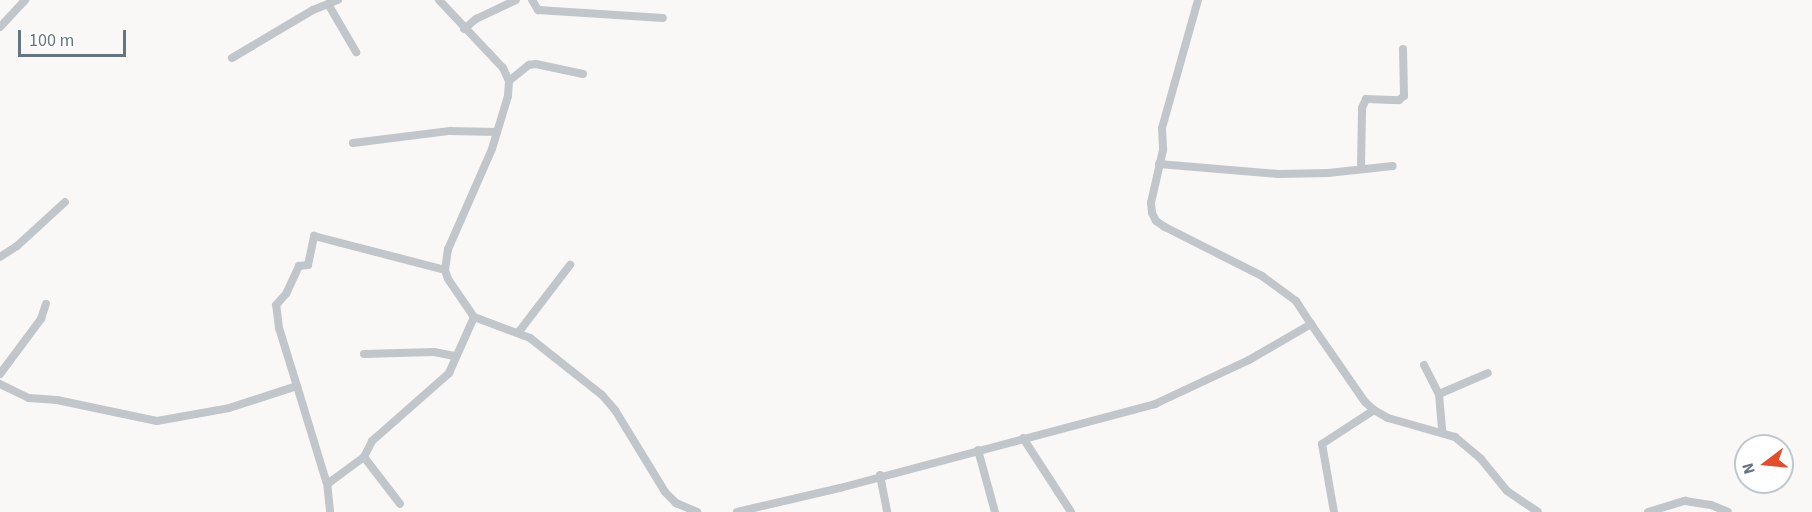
<!DOCTYPE html>
<style>
body{margin:0}
#map{position:relative;width:1812px;height:512px;overflow:hidden;background:#f9f8f6;font-family:"Source Sans 3",sans-serif}
div>[style]{position:absolute}
[style*='--x']{left:calc(var(--x)*1px);top:calc(var(--y)*1px);width:calc(var(--w)*1px);rotate:calc(var(--a)*1deg)}
.minor>*{height:8px;margin:-4px;padding:0 4px;transform-origin:4px;border-radius:4px;background:#c1c6ca}
span{translate:-50% -50%;white-space:nowrap;text-align:center;line-height:1.15;-webkit-text-stroke:6px #fff;paint-order:stroke}
.north{position:absolute;left:1734px;top:434px;width:60px;height:60px;box-sizing:border-box;background:#fff;border:2px solid #c1c8cd;border-radius:50%;rotate:254deg;font-size:16px;font-weight:700;line-height:24px;text-align:center;color:#637681}
.north::after{content:'';display:block;margin:auto;width:21px;height:27px;background:#e54c2a;clip-path:polygon(50% 0,100% 100%,50% 72%,0 100%)}
.scale{position:absolute;left:18px;top:30px;width:108px;height:27px;box-sizing:border-box;border:3px solid #637681;border-top:0;padding-left:8px;font-size:18px;line-height:21px;white-space:nowrap;color:#637681;-webkit-text-stroke:4px #fff;paint-order:stroke}
</style>
<div id="map">
<div class="minor">
<div style="--x:439;--y:0;--w:93;--a:46.7"></div>
<div style="--x:503;--y:68;--w:14;--a:65"></div>
<div style="--x:509;--y:81;--w:15;--a:94"></div>
<div style="--x:508;--y:96;--w:55;--a:106.8"></div>
<div style="--x:492;--y:149;--w:109;--a:113.7"></div>
<div style="--x:448;--y:249;--w:21;--a:98"></div>
<div style="--x:445;--y:270;--w:9;--a:72"></div>
<div style="--x:448;--y:279;--w:46;--a:55.6"></div>
<div style="--x:474;--y:317;--w:60;--a:20.6"></div>
<div style="--x:530;--y:338;--w:92;--a:38.4"></div>
<div style="--x:602;--y:395;--w:20;--a:49"></div>
<div style="--x:615;--y:410;--w:96;--a:58.6"></div>
<div style="--x:665;--y:492;--w:16;--a:45"></div>
<div style="--x:676;--y:503;--w:23;--a:23"></div>
<div style="--x:532;--y:0;--w:12;--a:59"></div>
<div style="--x:538;--y:10;--w:125;--a:3.7"></div>
<div style="--x:1198;--y:0;--w:133;--a:105.7"></div>
<div style="--x:1162;--y:128;--w:22;--a:87"></div>
<div style="--x:1163;--y:150;--w:54;--a:102.8"></div>
<div style="--x:1151;--y:203;--w:10;--a:84"></div>
<div style="--x:1152;--y:213;--w:9;--a:63"></div>
<div style="--x:1156;--y:221;--w:11;--a:34"></div>
<div style="--x:1165;--y:227;--w:109;--a:26.8"></div>
<div style="--x:1262;--y:276;--w:42;--a:36.3"></div>
<div style="--x:1296;--y:301;--w:27;--a:57"></div>
<div style="--x:328;--y:4;--w:56;--a:59.7"></div>
<div style="--x:0;--y:27;--w:37;--a:-47"></div>
<div style="--x:464;--y:29;--w:16;--a:-40"></div>
<div style="--x:476;--y:19;--w:44;--a:-25.4"></div>
<div style="--x:232;--y:58;--w:94;--a:-30.7"></div>
<div style="--x:313;--y:10;--w:27;--a:-22"></div>
<div style="--x:509;--y:81;--w:26;--a:-39"></div>
<div style="--x:529;--y:65;--w:7;--a:-8"></div>
<div style="--x:536;--y:64;--w:48;--a:12"></div>
<div style="--x:353;--y:143;--w:98;--a:-7.1"></div>
<div style="--x:450;--y:131;--w:47;--a:1.2"></div>
<div style="--x:1159;--y:164;--w:120;--a:4.8"></div>
<div style="--x:1279;--y:174;--w:49;--a:-1.2"></div>
<div style="--x:1328;--y:173;--w:65;--a:-6.1"></div>
<div style="--x:1361;--y:168;--w:60;--a:-89"></div>
<div style="--x:1362;--y:108;--w:10;--a:-66"></div>
<div style="--x:1366;--y:99;--w:33;--a:2"></div>
<div style="--x:1399;--y:100;--w:6;--a:-39"></div>
<div style="--x:1404;--y:96;--w:47;--a:-91.2"></div>
<div style="--x:0;--y:257;--w:20;--a:-33"></div>
<div style="--x:17;--y:246;--w:65;--a:-42.5"></div>
<div style="--x:518;--y:333;--w:86;--a:-52.6"></div>
<div style="--x:364;--y:354;--w:70;--a:-1.6"></div>
<div style="--x:434;--y:352;--w:21;--a:11"></div>
<div style="--x:1424;--y:365;--w:33;--a:63"></div>
<div style="--x:1439;--y:394;--w:37;--a:85"></div>
<div style="--x:0;--y:374;--w:69;--a:-53.3"></div>
<div style="--x:41;--y:319;--w:16;--a:-72"></div>
<div style="--x:0;--y:384;--w:32;--a:26"></div>
<div style="--x:29;--y:398;--w:28;--a:4"></div>
<div style="--x:57;--y:400;--w:102;--a:11.9"></div>
<div style="--x:157;--y:421;--w:73;--a:-10.2"></div>
<div style="--x:229;--y:408;--w:71;--a:-17.9"></div>
<div style="--x:297;--y:386;--w:99;--a:73"></div>
<div style="--x:326;--y:481;--w:4;--a:14"></div>
<div style="--x:330;--y:482;--w:42;--a:-36.3"></div>
<div style="--x:364;--y:457;--w:18;--a:-63"></div>
<div style="--x:372;--y:441;--w:103;--a:-41.4"></div>
<div style="--x:449;--y:373;--w:61;--a:-65.9"></div>
<div style="--x:297;--y:386;--w:61;--a:-107.2"></div>
<div style="--x:279;--y:328;--w:23;--a:-97"></div>
<div style="--x:276;--y:305;--w:15;--a:-48"></div>
<div style="--x:286;--y:294;--w:31;--a:-65"></div>
<div style="--x:299;--y:266;--w:9;--a:-6"></div>
<div style="--x:308;--y:265;--w:30;--a:-78"></div>
<div style="--x:314;--y:236;--w:135;--a:14.5"></div>
<div style="--x:1439;--y:394;--w:53;--a:-23.2"></div>
<div style="--x:1023;--y:438;--w:88;--a:57"></div>
<div style="--x:978;--y:450;--w:64;--a:74.7"></div>
<div style="--x:364;--y:457;--w:59;--a:52.5"></div>
<div style="--x:880;--y:475;--w:38;--a:79"></div>
<div style="--x:327;--y:482;--w:30;--a:84"></div>
<div style="--x:737;--y:512;--w:106;--a:-13.1"></div>
<div style="--x:840;--y:488;--w:326;--a:-14.9"></div>
<div style="--x:1155;--y:404;--w:104;--a:-25.1"></div>
<div style="--x:1249;--y:360;--w:72;--a:-30.1"></div>
<div style="--x:1311;--y:324;--w:95;--a:55.3"></div>
<div style="--x:1365;--y:402;--w:12;--a:42"></div>
<div style="--x:1374;--y:410;--w:16;--a:30"></div>
<div style="--x:1388;--y:418;--w:70;--a:15.8"></div>
<div style="--x:1455;--y:437;--w:34;--a:40"></div>
<div style="--x:1481;--y:459;--w:41;--a:50.9"></div>
<div style="--x:1507;--y:491;--w:37;--a:34"></div>
<div style="--x:1334;--y:512;--w:69;--a:-100"></div>
<div style="--x:1322;--y:444;--w:62;--a:-33.2"></div>
<div style="--x:1648;--y:512;--w:39;--a:-17"></div>
<div style="--x:1685;--y:501;--w:26;--a:9"></div>
<div style="--x:1711;--y:505;--w:18;--a:22"></div>
</div>
<div class="north">N</div>
<div class="scale">100 m</div>
</div>
